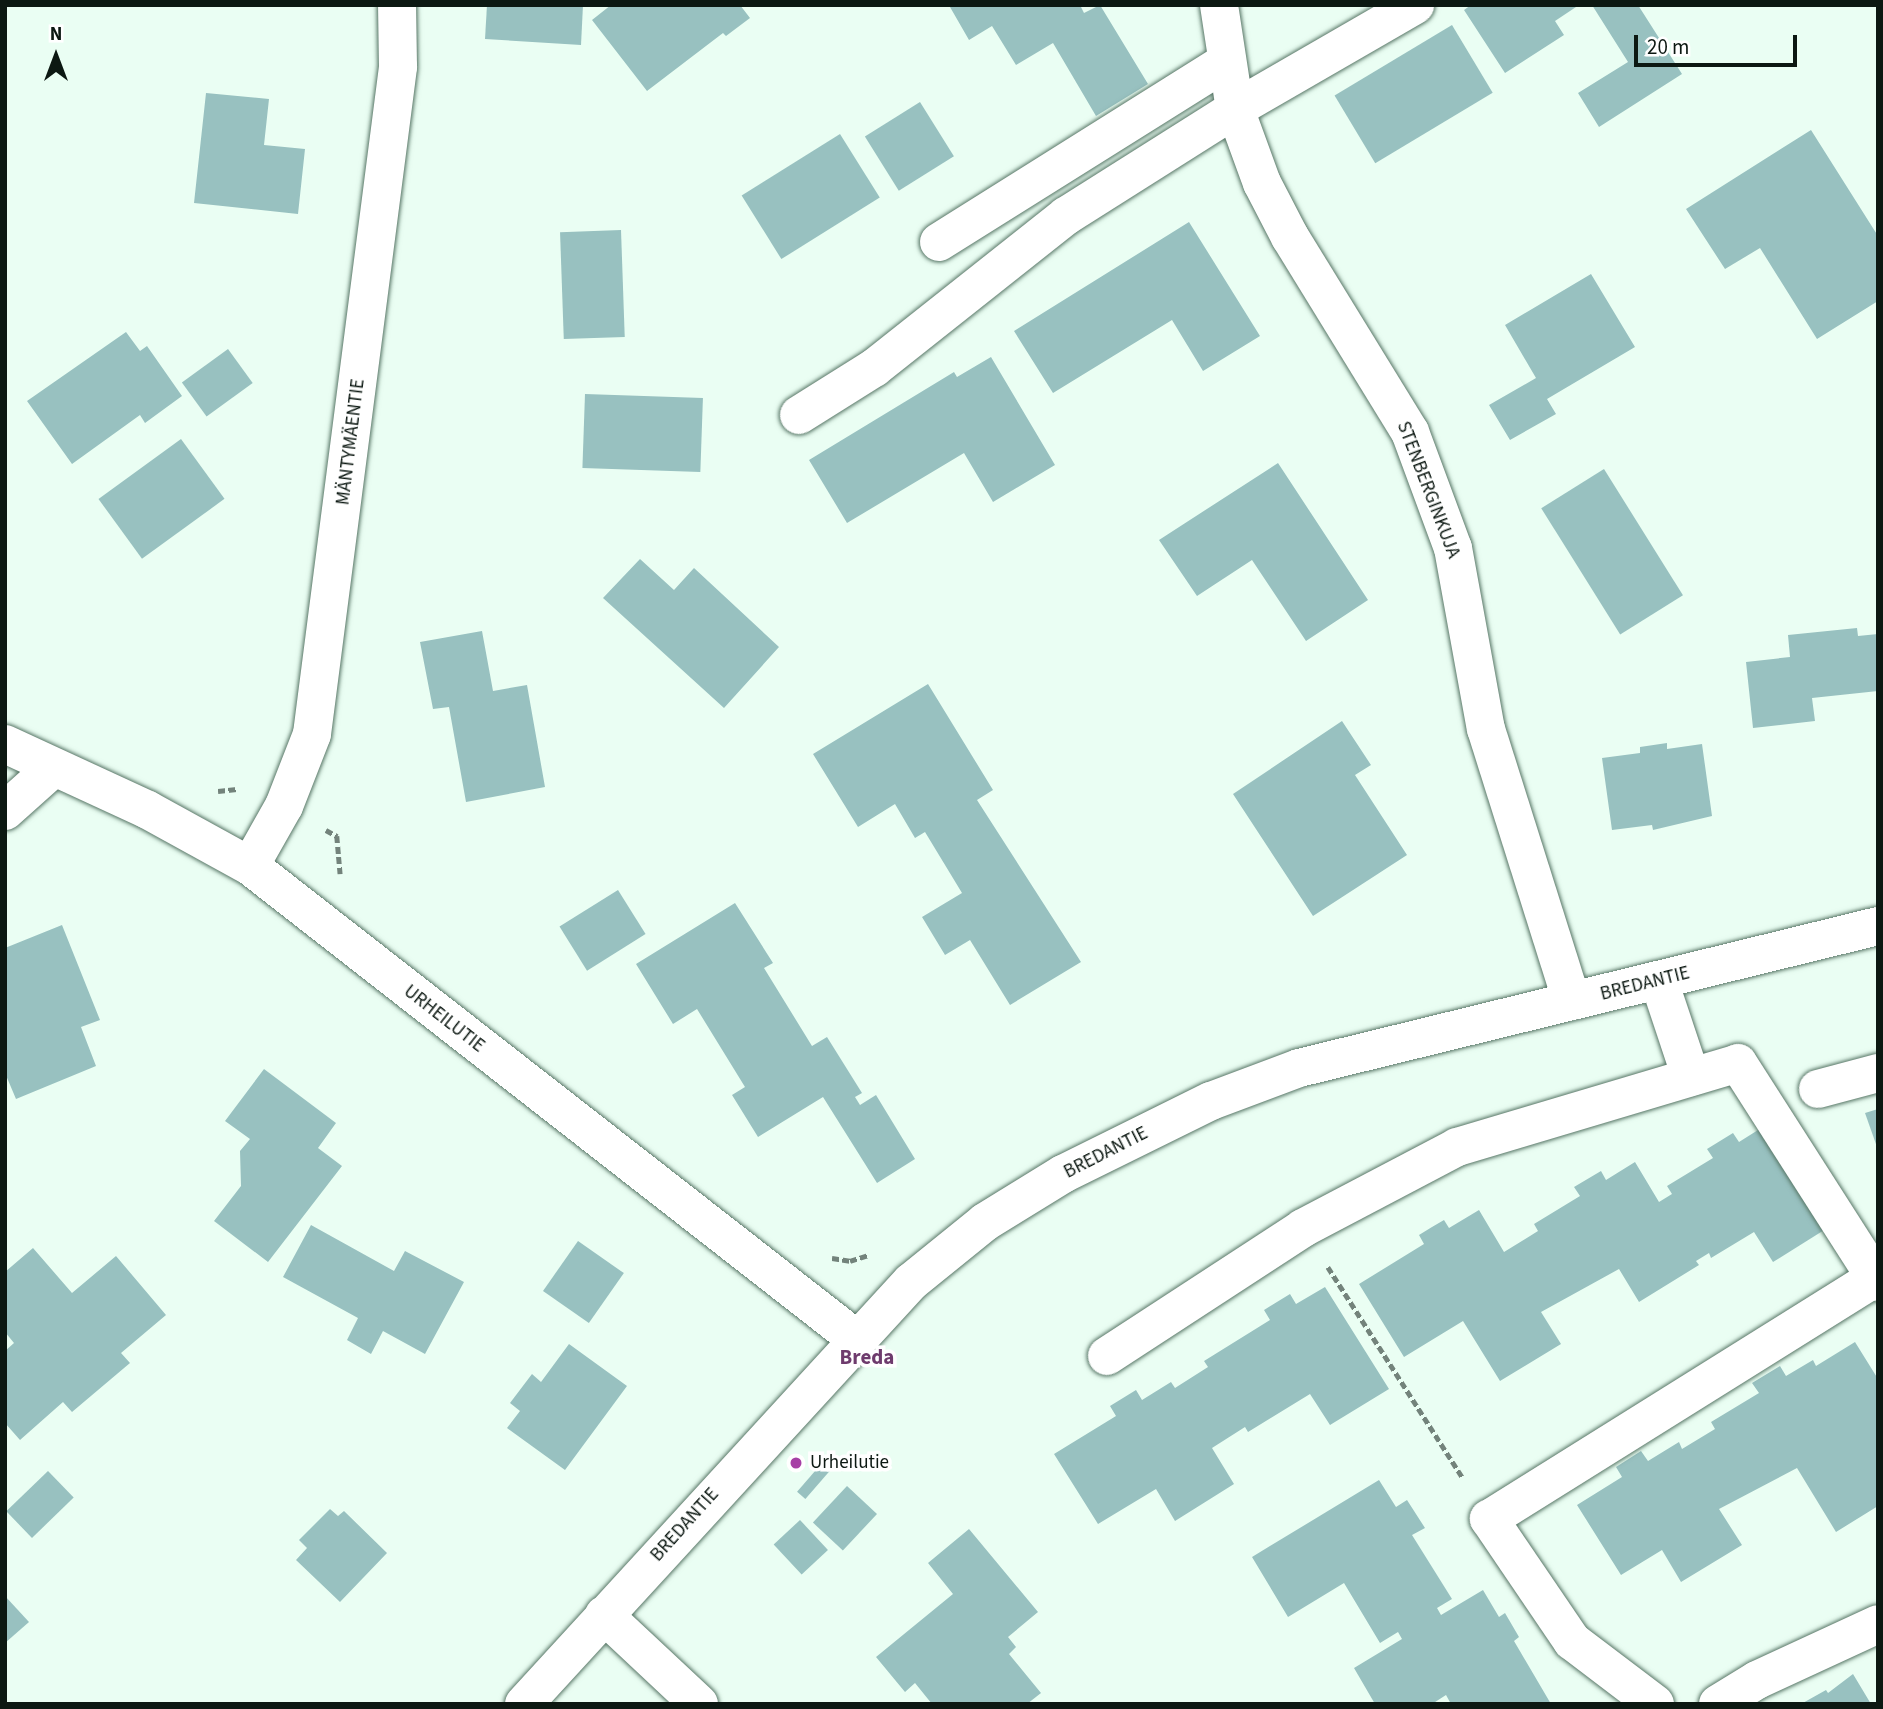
<!DOCTYPE html>
<meta charset="utf-8">
<style>
body{margin:0}
#map{position:relative;width:1883px;height:1709px;overflow:hidden;background:#eafef3;font-family:"Source Sans 3",sans-serif}
div>[style]{position:absolute}
[style*='--x']{left:calc(var(--x)*1px);top:calc(var(--y)*1px);width:calc(var(--w)*1px);rotate:calc(var(--a)*1deg)}
.building>*{inset:0;background:#98c1c0;transform-origin:0 0}
.path>*{height:4.5px;margin-top:-2.25px;transform-origin:0;background:repeating-linear-gradient(90deg,#73837b 0 7px,transparent 0 10.5px)}
.roads{filter:drop-shadow(0 0 2px #577666) drop-shadow(0 0 2px #577666)}
.minor>*{height:38px;margin:-19px;padding:0 19px;transform-origin:19px;border-radius:19px;background:#fff}
.dots>*{width:19px;height:19px;translate:-50% -50%;box-sizing:border-box;border:4px solid #fff;border-radius:50%}
span{translate:-50% -50%;white-space:nowrap;text-align:center;line-height:1.15;-webkit-text-stroke:7px #fff;paint-order:stroke}
.street-label{font-size:19px;color:#0c1812}
.poi-label{font-size:19px;color:#0c1812}
.left{translate:0 -50%;text-align:left}
.neighbourhood-label{font-size:21px;color:#6e3b6d;font-weight:700}
.frame{position:absolute;inset:0;border:7px solid #0c1812;pointer-events:none}
.north{position:absolute;left:21px;top:21px;width:70px;height:70px;-webkit-text-stroke:5px #fff;paint-order:stroke;rotate:0deg;font-size:19px;font-weight:700;line-height:28px;text-align:center;color:#0c1812}
.north::after{content:'';display:block;margin:auto;width:24px;height:32px;background:#0c1812;clip-path:polygon(50% 0,100% 100%,50% 72%,0 100%)}
.scale{position:absolute;left:1634px;top:35px;width:163px;height:32px;box-sizing:border-box;border:4px solid #0c1812;border-top:0;padding-left:9px;font-size:21px;line-height:24px;white-space:nowrap;color:#0c1812;-webkit-text-stroke:5px #fff;paint-order:stroke}
</style>
<div id="map">
<div class="building">
<div style="clip-path:polygon(487px 5px,583px 5px,581px 45px,485px 39px)"></div>
<div style="clip-path:polygon(611px 5px,740px 5px,750px 18px,726px 36px,723px 33px,647px 91px,592px 20px)"></div>
<div style="clip-path:polygon(954px 5px,1080px 5px,1084px 13px,1100px 5px,1148px 84px,1096px 116px,1053px 43px,1016px 65px,992px 26px,969px 40px,950px 7px)"></div>
<div style="clip-path:polygon(1471px 5px,1579px 5px,1555px 21px,1564px 35px,1505px 73px,1464px 10px)"></div>
<div style="clip-path:polygon(1592px 5px,1638px 5px,1682px 74px,1599px 127px,1578px 93px,1628px 62px)"></div>
<div style="left:1452px;top:25px;width:79px;height:137px;rotate:59deg"></div>
<div style="clip-path:polygon(206px 93px,269px 99px,264px 145px,305px 149px,298px 214px,194px 203px)"></div>
<div style="left:920px;top:102px;width:64px;height:65px;rotate:58deg"></div>
<div style="clip-path:polygon(1811px 130px,1878px 236px,1878px 301px,1817px 339px,1760px 248px,1725px 269px,1686px 209px)"></div>
<div style="left:840px;top:134px;width:75px;height:116px;rotate:58deg"></div>
<div style="clip-path:polygon(1189px 222px,1260px 336px,1203px 371px,1172px 320px,1053px 393px,1014px 331px)"></div>
<div style="left:621px;top:230px;width:107px;height:61px;rotate:88deg"></div>
<div style="clip-path:polygon(1591px 274px,1635px 347px,1547px 399px,1556px 414px,1510px 440px,1489px 405px,1536px 378px,1505px 325px)"></div>
<div style="clip-path:polygon(126px 332px,140px 351px,147px 346px,182px 396px,145px 423px,140px 415px,72px 464px,27px 401px)"></div>
<div style="left:228px;top:349px;width:42px;height:57px;rotate:54deg"></div>
<div style="clip-path:polygon(991px 357px,1055px 465px,993px 502px,964px 453px,847px 523px,809px 460px,954px 372px,957px 377px)"></div>
<div style="left:585px;top:394px;width:118px;height:74px;rotate:2deg"></div>
<div style="left:181px;top:439px;width:74px;height:102px;rotate:54deg"></div>
<div style="clip-path:polygon(1278px 463px,1368px 600px,1306px 641px,1252px 560px,1197px 596px,1159px 540px)"></div>
<div style="left:1604px;top:469px;width:149px;height:74px;rotate:58deg"></div>
<div style="clip-path:polygon(640px 559px,674px 590px,694px 568px,779px 647px,724px 708px,603px 598px)"></div>
<div style="clip-path:polygon(1857px 628px,1858px 636px,1878px 634px,1878px 691px,1812px 698px,1815px 721px,1753px 728px,1746px 662px,1790px 657px,1788px 635px)"></div>
<div style="clip-path:polygon(482px 631px,493px 691px,527px 685px,545px 787px,466px 802px,449px 707px,433px 709px,420px 642px)"></div>
<div style="clip-path:polygon(928px 684px,993px 790px,977px 800px,1081px 962px,1010px 1005px,970px 940px,945px 955px,922px 917px,962px 893px,925px 832px,915px 838px,895px 804px,858px 827px,813px 754px)"></div>
<div style="clip-path:polygon(1342px 721px,1371px 765px,1355px 775px,1407px 855px,1313px 916px,1233px 794px)"></div>
<div style="clip-path:polygon(1667px 743px,1667px 749px,1702px 744px,1712px 816px,1653px 830px,1652px 825px,1612px 830px,1602px 758px,1640px 753px,1640px 747px)"></div>
<div style="left:618px;top:890px;width:52px;height:69px;rotate:58deg"></div>
<div style="clip-path:polygon(735px 903px,773px 963px,764px 968px,812px 1046px,827px 1037px,862px 1093px,855px 1097px,860px 1105px,876px 1095px,915px 1159px,877px 1183px,823px 1097px,758px 1137px,732px 1095px,745px 1087px,697px 1009px,673px 1024px,636px 964px)"></div>
<div style="clip-path:polygon(62px 925px,100px 1020px,81px 1027px,96px 1066px,16px 1099px,5px 1073px,5px 948px)"></div>
<div style="clip-path:polygon(264px 1069px,336px 1123px,318px 1148px,342px 1166px,268px 1262px,214px 1221px,241px 1186px,240px 1151px,250px 1139px,225px 1121px)"></div>
<div style="clip-path:polygon(1878px 1109px,1878px 1146px,1877px 1147px,1865px 1113px)"></div>
<div style="clip-path:polygon(1766px 1125px,1829px 1227px,1773px 1262px,1754px 1232px,1711px 1258px,1709px 1253px,1696px 1261px,1699px 1265px,1639px 1302px,1619px 1269px,1541px 1312px,1561px 1344px,1500px 1381px,1463px 1321px,1404px 1357px,1359px 1284px,1424px 1244px,1419px 1235px,1432px 1227px,1444px 1220px,1449px 1228px,1479px 1210px,1504px 1252px,1538px 1231px,1534px 1224px,1580px 1196px,1574px 1187px,1601px 1171px,1606px 1180px,1635px 1162px,1659px 1202px,1672px 1194px,1667px 1186px,1713px 1158px,1707px 1149px,1733px 1133px,1739px 1142px)"></div>
<div style="clip-path:polygon(311px 1225px,394px 1271px,405px 1251px,464px 1282px,425px 1354px,383px 1331px,371px 1354px,347px 1340px,358px 1318px,283px 1277px)"></div>
<div style="left:578px;top:1241px;width:56px;height:61px;rotate:35deg"></div>
<div style="clip-path:polygon(33px 1248px,72px 1293px,116px 1256px,166px 1315px,121px 1353px,130px 1363px,72px 1412px,63px 1402px,20px 1440px,5px 1423px,5px 1351px,14px 1343px,5px 1332px,5px 1272px)"></div>
<div style="clip-path:polygon(1325px 1287px,1389px 1389px,1330px 1425px,1310px 1394px,1248px 1432px,1245px 1427px,1212px 1448px,1234px 1484px,1175px 1521px,1156px 1489px,1098px 1524px,1054px 1454px,1116px 1416px,1110px 1406px,1136px 1390px,1142px 1400px,1171px 1382px,1175px 1388px,1208px 1367px,1204px 1361px,1270px 1320px,1264px 1310px,1290px 1294px,1296px 1304px)"></div>
<div style="clip-path:polygon(1855px 1342px,1878px 1379px,1878px 1506px,1836px 1532px,1797px 1468px,1719px 1509px,1742px 1545px,1681px 1582px,1662px 1550px,1621px 1575px,1577px 1505px,1622px 1477px,1616px 1467px,1641px 1451px,1648px 1461px,1679px 1442px,1682px 1449px,1715px 1429px,1711px 1422px,1759px 1393px,1752px 1383px,1780px 1366px,1786px 1376px,1813px 1360px,1816px 1366px)"></div>
<div style="clip-path:polygon(569px 1344px,627px 1386px,565px 1470px,507px 1428px,520px 1411px,510px 1403px,532px 1374px,541px 1382px)"></div>
<div style="left:822px;top:1463px;width:11px;height:38px;rotate:41deg"></div>
<div style="left:48px;top:1471px;width:37px;height:58px;rotate:46deg"></div>
<div style="clip-path:polygon(1379px 1480px,1396px 1507px,1407px 1500px,1425px 1528px,1412px 1535px,1452px 1599px,1437px 1608px,1441px 1615px,1483px 1590px,1499px 1617px,1505px 1613px,1519px 1637px,1514px 1641px,1551px 1704px,1451px 1704px,1446px 1695px,1432px 1704px,1375px 1704px,1354px 1668px,1402px 1639px,1398px 1632px,1380px 1643px,1344px 1583px,1288px 1617px,1252px 1557px)"></div>
<div style="left:847px;top:1486px;width:41px;height:50px;rotate:43deg"></div>
<div style="clip-path:polygon(330px 1509px,338px 1516px,344px 1511px,387px 1553px,340px 1602px,296px 1560px,307px 1548px,299px 1540px)"></div>
<div style="left:800px;top:1520px;width:41px;height:36px;rotate:47deg"></div>
<div style="clip-path:polygon(969px 1529px,1038px 1612px,1008px 1637px,1016px 1647px,1009px 1654px,1041px 1693px,1027px 1704px,932px 1704px,915px 1683px,905px 1692px,876px 1657px,953px 1594px,928px 1563px)"></div>
<div style="clip-path:polygon(5px 1596px,29px 1622px,5px 1643px)"></div>
<div style="clip-path:polygon(1853px 1674px,1871px 1704px,1801px 1704px,1826px 1690px,1828px 1693px)"></div>
</div>
<div class="path">
<div style="--x:218;--y:791;--w:19;--a:-6"></div>
<div style="--x:326;--y:830;--w:13;--a:29"></div>
<div style="--x:337;--y:836;--w:38;--a:85"></div>
<div style="--x:832;--y:1258;--w:18;--a:9"></div>
<div style="--x:850;--y:1261;--w:19;--a:-18"></div>
<div style="--x:1328;--y:1267;--w:250;--a:57.4"></div>
</div>
<div class="roads">
<div class="minor">
<div style="--x:1219;--y:5;--w:105;--a:81.3"></div>
<div style="--x:1235;--y:109;--w:79;--a:70"></div>
<div style="--x:1262;--y:183;--w:61;--a:62.6"></div>
<div style="--x:1290;--y:237;--w:229;--a:58.4"></div>
<div style="--x:1410;--y:432;--w:124;--a:69.7"></div>
<div style="--x:1453;--y:548;--w:184;--a:79.7"></div>
<div style="--x:1486;--y:729;--w:285;--a:72.5"></div>
<div style="--x:939;--y:242;--w:340;--a:-32.1"></div>
<div style="--x:799;--y:415;--w:89;--a:-32.1"></div>
<div style="--x:874;--y:368;--w:245;--a:-38.4"></div>
<div style="--x:1066;--y:216;--w:200;--a:-32.3"></div>
<div style="--x:1235;--y:109;--w:208;--a:-30"></div>
<div style="--x:5;--y:744;--w:157;--a:24.8"></div>
<div style="--x:148;--y:810;--w:116;--a:28.8"></div>
<div style="--x:250;--y:866;--w:767;--a:37.96"></div>
<div style="--x:5;--y:811;--w:63;--a:-41.8"></div>
<div style="--x:250;--y:866;--w:69;--a:-60.5"></div>
<div style="--x:284;--y:806;--w:77;--a:-68.7"></div>
<div style="--x:312;--y:734;--w:673;--a:-82.65"></div>
<div style="--x:398;--y:67;--w:62;--a:-90.9"></div>
<div style="--x:1659;--y:981;--w:101;--a:71.6"></div>
<div style="--x:1818;--y:1089;--w:62;--a:-14.9"></div>
<div style="--x:1107;--y:1356;--w:234;--a:-33.1"></div>
<div style="--x:1303;--y:1228;--w:174;--a:-27.7"></div>
<div style="--x:1457;--y:1147;--w:293;--a:-16.6"></div>
<div style="--x:1738;--y:1063;--w:260;--a:57.4"></div>
<div style="--x:604;--y:1615;--w:130;--a:43.1"></div>
<div style="--x:524;--y:1704;--w:573;--a:-47.48"></div>
<div style="--x:911;--y:1282;--w:95;--a:-39"></div>
<div style="--x:985;--y:1222;--w:92;--a:-31.6"></div>
<div style="--x:1063;--y:1174;--w:165;--a:-26.3"></div>
<div style="--x:1211;--y:1101;--w:94;--a:-20.6"></div>
<div style="--x:1299;--y:1068;--w:596;--a:-13.78"></div>
<div style="--x:1655;--y:1704;--w:104;--a:-142.8"></div>
<div style="--x:1572;--y:1641;--w:148;--a:-124.2"></div>
<div style="--x:1489;--y:1519;--w:455;--a:-32"></div>
<div style="--x:1718;--y:1704;--w:46;--a:-31.6"></div>
<div style="--x:1757;--y:1680;--w:133;--a:-24.8"></div>
</div>
</div>
<div class="dots">
<div style="left:796px;top:1463px;background:#a640a5"></div>
</div>
<div class="street-label">
<span style="left:351px;top:442px;rotate:-83deg">MÄNTYMÄENTIE</span>
<span style="left:1428px;top:490px;rotate:69deg">STENBERGINKUJA</span>
<span style="left:1645px;top:984px;rotate:-14deg">BREDANTIE</span>
<span style="left:444px;top:1019px;rotate:38deg">URHEILUTIE</span>
<span style="left:1106px;top:1153px;rotate:-27deg">BREDANTIE</span>
<span style="left:685px;top:1525px;rotate:-48deg">BREDANTIE</span>
</div>
<div class="poi-label">
<span class="left" style="left:810px;top:1463px">Urheilutie</span>
</div>
<div class="neighbourhood-label">
<span style="left:867px;top:1357px">Breda</span>
</div>
<div class="frame"></div>
<div class="north">N</div>
<div class="scale">20 m</div>
</div>
